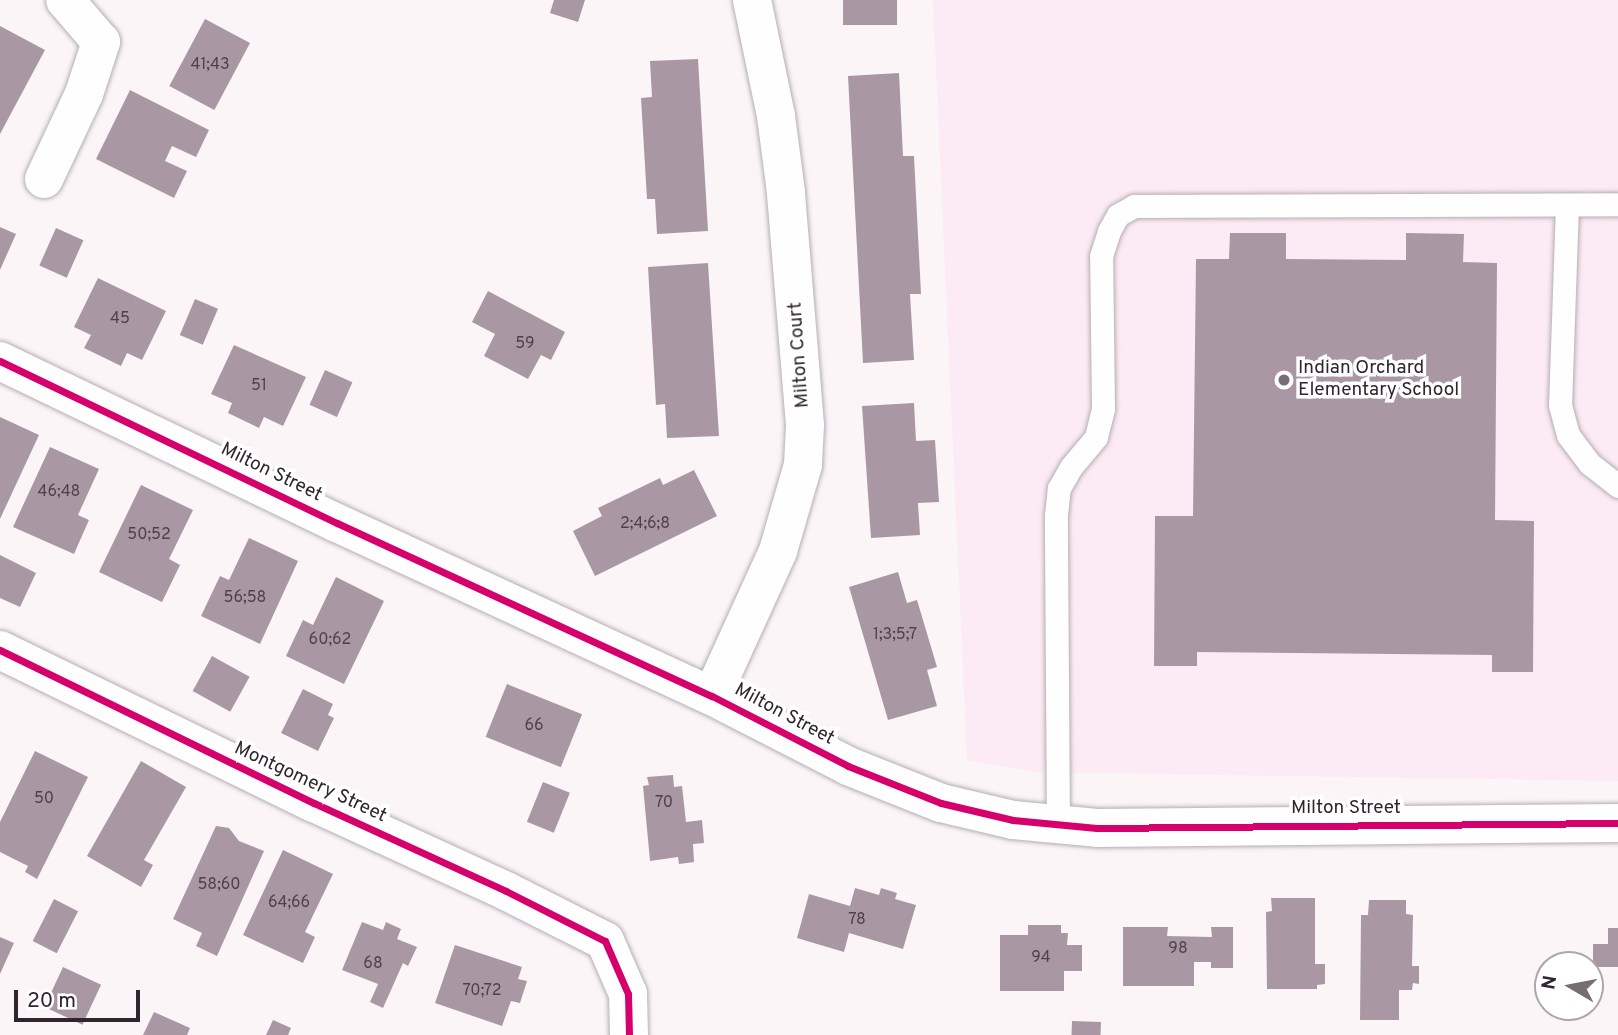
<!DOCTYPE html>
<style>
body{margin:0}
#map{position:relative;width:1618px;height:1035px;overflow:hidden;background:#fbf5f8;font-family:Overpass,sans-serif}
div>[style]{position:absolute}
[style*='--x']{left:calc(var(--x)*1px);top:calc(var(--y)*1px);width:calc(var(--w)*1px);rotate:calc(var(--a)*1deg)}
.built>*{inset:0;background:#fceaf4}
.building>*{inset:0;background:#a998a3;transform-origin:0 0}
.roads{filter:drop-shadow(0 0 2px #b5aeb2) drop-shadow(0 0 2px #b5aeb2)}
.service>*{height:23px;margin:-11.5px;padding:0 11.5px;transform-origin:11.5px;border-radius:11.5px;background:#fefefe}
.minor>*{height:38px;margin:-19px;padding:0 19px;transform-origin:19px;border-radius:19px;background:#fefefe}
.cycleway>*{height:7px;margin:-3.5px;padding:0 3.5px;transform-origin:3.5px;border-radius:3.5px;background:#d6006c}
.dots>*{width:19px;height:19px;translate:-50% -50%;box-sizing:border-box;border:4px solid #fff;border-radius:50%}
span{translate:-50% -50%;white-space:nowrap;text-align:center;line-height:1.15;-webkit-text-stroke:7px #fff;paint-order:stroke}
.number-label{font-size:16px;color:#4e4249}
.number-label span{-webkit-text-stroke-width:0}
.street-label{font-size:19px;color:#2f252b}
.poi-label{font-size:19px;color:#2f252b}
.left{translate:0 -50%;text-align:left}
.north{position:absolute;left:1534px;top:951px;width:70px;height:70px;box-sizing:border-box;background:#fff;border:2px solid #aca8aa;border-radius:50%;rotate:280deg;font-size:19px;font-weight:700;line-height:28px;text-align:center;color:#2f252b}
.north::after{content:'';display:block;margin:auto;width:24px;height:32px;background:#766e73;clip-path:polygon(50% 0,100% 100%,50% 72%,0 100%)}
.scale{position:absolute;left:14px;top:990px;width:126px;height:32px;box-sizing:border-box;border:4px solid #2f252b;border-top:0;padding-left:9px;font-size:21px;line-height:24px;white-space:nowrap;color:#2f252b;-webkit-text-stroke:5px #fff;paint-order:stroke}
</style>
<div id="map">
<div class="built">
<div style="clip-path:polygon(933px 0,1618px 0,1618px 781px,1034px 772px,967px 760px)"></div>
</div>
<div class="building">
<div style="clip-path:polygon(554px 0,585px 0,578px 22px,550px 13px)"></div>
<div style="left:843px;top:0;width:54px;height:25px"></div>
<div style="left:205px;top:19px;width:51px;height:76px;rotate:28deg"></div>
<div style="clip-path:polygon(0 26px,45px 50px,0 134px)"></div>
<div style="clip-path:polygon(698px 59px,708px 231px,657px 234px,655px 199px,647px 199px,641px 98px,652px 97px,650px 61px)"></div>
<div style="clip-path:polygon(899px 73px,903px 156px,914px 156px,921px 294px,910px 294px,914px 360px,863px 363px,848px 76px)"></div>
<div style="clip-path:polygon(130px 90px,209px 130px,196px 157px,172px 146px,165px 161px,187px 171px,174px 198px,96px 159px)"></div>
<div style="clip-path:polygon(0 227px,16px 234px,0 270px)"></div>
<div style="left:56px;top:228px;width:30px;height:41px;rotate:24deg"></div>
<div style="clip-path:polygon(1230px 233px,1286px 233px,1286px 259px,1406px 260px,1406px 233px,1464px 234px,1463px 262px,1497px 263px,1495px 520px,1534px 521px,1533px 672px,1492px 672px,1492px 655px,1197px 652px,1197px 666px,1154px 666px,1155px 516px,1193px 516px,1196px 259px,1229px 259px)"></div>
<div style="clip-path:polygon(708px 263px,719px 436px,667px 438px,665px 404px,656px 405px,648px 267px)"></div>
<div style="clip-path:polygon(98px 278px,166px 311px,142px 360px,127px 353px,121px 366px,84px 348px,91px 335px,74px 327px)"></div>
<div style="clip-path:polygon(488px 291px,565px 332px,551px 360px,541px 355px,528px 379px,484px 356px,495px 334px,472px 322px)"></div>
<div style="left:195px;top:299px;width:25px;height:39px;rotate:23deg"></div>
<div style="clip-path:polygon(234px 345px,306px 377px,283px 426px,264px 417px,259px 428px,228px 413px,232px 403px,211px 394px)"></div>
<div style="left:325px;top:370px;width:30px;height:38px;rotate:24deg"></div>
<div style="clip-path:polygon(914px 403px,916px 441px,935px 440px,939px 502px,918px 503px,920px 535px,871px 538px,862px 406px)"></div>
<div style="clip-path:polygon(0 417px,39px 435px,0 519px)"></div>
<div style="clip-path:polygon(50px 447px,99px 469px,78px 515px,89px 520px,74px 554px,13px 527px)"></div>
<div style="clip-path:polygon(694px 470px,717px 516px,595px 576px,573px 531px,602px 516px,598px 508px,660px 478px,663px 485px)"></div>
<div style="clip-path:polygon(141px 485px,193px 510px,169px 559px,180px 565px,162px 602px,99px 572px)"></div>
<div style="clip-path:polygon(249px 538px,298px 561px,260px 644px,201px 616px,220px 576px,229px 580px)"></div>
<div style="clip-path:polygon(0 555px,36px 573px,20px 607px,0 598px)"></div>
<div style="clip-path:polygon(898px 572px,907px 603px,917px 600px,937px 667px,927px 670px,937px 706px,888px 720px,849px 587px)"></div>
<div style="clip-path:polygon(336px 577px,384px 601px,344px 684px,286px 656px,303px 620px,313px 625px)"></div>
<div style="left:212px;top:656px;width:43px;height:40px;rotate:29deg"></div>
<div style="left:507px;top:684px;width:81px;height:57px;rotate:22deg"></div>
<div style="clip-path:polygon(303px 689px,333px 704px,328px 715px,334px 718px,318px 751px,281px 733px)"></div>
<div style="clip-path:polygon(35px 751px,88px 777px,37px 879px,25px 872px,28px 866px,0 852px,0 822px)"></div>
<div style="clip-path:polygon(141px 761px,186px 787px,144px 860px,153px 865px,141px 887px,87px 856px)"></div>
<div style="clip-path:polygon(673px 775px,674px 787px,682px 786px,686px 822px,702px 820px,704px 843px,693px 844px,694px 862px,679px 864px,678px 857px,650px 861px,643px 786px,649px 785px,647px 777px)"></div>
<div style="left:543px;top:782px;width:29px;height:43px;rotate:22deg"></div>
<div style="clip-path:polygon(216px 826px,229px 828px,239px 841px,264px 851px,217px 956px,196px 946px,202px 933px,173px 919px)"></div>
<div style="clip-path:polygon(283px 850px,333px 874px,305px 932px,315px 937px,303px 963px,243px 935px)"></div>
<div style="clip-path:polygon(855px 888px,879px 895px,881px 888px,897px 893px,895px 899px,916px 905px,903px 949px,849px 933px,844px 952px,797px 938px,809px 894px,850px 906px)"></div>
<div style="clip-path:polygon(1271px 898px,1315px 898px,1315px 964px,1325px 964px,1325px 984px,1317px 985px,1317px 989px,1267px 989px,1266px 912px,1272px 911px)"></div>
<div style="left:54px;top:899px;width:27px;height:47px;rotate:27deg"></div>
<div style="clip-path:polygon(1369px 900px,1406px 900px,1406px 914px,1413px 915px,1412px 966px,1419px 966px,1419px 984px,1413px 983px,1412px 990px,1399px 990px,1399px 1020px,1360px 1020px,1361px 915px,1368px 915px)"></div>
<div style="clip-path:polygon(362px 922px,383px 930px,386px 922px,401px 929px,397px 939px,417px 947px,408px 966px,403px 963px,383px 1008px,370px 1002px,378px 984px,342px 970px)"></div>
<div style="clip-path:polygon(1028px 925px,1061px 925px,1061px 933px,1068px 933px,1067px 945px,1082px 945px,1082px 971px,1064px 971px,1064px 991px,1000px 991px,1000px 935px,1028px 935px)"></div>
<div style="clip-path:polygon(1123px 927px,1168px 927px,1167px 936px,1212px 937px,1211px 927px,1233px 927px,1233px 968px,1211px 968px,1211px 962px,1194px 962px,1194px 986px,1123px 986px)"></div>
<div style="clip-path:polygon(1608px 928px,1618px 928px,1618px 967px,1593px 967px,1593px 944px,1608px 944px)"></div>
<div style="clip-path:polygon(0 937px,14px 943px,0 974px)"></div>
<div style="clip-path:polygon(455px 945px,522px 967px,518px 979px,527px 981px,520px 1003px,511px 1001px,502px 1026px,435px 1003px)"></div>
<div style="left:63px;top:967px;width:42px;height:44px;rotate:25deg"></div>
<div style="clip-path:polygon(154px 1012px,190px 1028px,187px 1035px,143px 1035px)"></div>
<div style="clip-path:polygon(273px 1020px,291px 1028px,288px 1035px,266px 1035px)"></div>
<div style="left:1072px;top:1021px;width:29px;height:14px;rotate:2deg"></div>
</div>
<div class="roads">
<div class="service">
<div style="--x:1567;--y:205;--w:200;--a:92"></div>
<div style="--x:1560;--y:405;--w:31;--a:75"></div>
<div style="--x:1568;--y:435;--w:36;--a:53"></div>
<div style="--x:1590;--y:464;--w:36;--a:38"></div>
<div style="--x:1058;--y:825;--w:310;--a:-90.4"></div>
<div style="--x:1056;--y:515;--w:27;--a:-84"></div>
<div style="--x:1059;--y:488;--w:24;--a:-60"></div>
<div style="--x:1071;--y:467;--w:39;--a:-50"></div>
<div style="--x:1096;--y:437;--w:29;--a:-76"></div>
<div style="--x:1103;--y:409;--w:153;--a:-90.7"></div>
<div style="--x:1101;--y:256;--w:26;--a:-72"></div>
<div style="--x:1109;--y:231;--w:18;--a:-61"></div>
<div style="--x:1118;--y:215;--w:18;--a:-29"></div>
<div style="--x:1134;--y:206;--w:484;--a:-0.2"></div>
</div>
<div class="minor">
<div style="--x:44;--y:179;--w:94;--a:-64.8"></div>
<div style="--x:84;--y:94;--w:55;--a:-71.9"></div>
<div style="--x:101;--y:42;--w:55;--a:-130.6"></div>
<div style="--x:0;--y:361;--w:374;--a:25.7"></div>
<div style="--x:337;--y:523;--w:413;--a:24.8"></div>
<div style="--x:712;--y:696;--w:153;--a:27.2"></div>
<div style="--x:848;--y:766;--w:100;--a:21.7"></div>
<div style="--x:941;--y:803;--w:74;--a:13.3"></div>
<div style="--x:1013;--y:820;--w:84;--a:5.4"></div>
<div style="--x:1097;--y:828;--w:521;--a:-0.55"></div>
<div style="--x:0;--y:650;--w:349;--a:26"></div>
<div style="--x:314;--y:803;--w:211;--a:24.6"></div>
<div style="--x:506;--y:891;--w:111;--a:26.8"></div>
<div style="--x:605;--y:941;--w:58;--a:66.5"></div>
<div style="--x:628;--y:994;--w:41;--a:88.6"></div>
<div style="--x:712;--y:696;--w:159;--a:-65.5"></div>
<div style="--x:778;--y:551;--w:90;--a:-73.8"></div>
<div style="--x:803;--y:465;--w:40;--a:-87.1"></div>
<div style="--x:805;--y:425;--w:234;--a:-94.7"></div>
<div style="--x:786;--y:192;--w:77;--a:-97.5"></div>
<div style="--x:776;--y:116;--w:118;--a:-101.7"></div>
</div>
</div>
<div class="cycleway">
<div style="--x:0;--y:361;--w:374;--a:25.7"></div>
<div style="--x:337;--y:523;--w:413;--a:24.8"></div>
<div style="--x:712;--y:696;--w:153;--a:27.2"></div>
<div style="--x:848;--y:766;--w:100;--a:21.7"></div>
<div style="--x:941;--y:803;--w:74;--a:13.3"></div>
<div style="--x:1013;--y:820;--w:84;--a:5.4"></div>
<div style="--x:1097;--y:828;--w:521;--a:-0.55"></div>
<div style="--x:0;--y:650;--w:349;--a:26"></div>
<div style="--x:314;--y:803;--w:211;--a:24.6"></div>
<div style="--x:506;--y:891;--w:111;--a:26.8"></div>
<div style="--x:605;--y:941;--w:58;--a:66.5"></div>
<div style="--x:628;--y:994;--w:41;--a:88.6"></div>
</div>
<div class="dots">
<div style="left:1284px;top:380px;background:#766e73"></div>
</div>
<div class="number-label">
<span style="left:210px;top:65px">41;43</span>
<span style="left:120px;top:319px">45</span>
<span style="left:525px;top:344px">59</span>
<span style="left:259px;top:386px">51</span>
<span style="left:59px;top:492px">46;48</span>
<span style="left:645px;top:524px">2;4;6;8</span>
<span style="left:149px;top:535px">50;52</span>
<span style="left:245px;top:598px">56;58</span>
<span style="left:895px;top:635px">1;3;5;7</span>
<span style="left:330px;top:640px">60;62</span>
<span style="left:534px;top:726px">66</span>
<span style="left:44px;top:799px">50</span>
<span style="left:664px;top:803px">70</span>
<span style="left:219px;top:885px">58;60</span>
<span style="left:289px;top:903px">64;66</span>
<span style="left:857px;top:920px">78</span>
<span style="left:1178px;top:949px">98</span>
<span style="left:1041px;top:958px">94</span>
<span style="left:373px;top:964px">68</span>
<span style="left:482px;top:991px">70;72</span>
</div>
<div class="street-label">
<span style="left:800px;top:355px;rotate:-94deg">Milton Court</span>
<span style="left:271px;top:473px;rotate:26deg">Milton Street</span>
<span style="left:784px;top:715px;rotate:28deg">Milton Street</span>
<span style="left:310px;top:783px;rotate:25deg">Montgomery Street</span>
<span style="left:1346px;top:809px">Milton Street</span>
</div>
<div class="poi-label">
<span class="left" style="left:1298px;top:380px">Indian Orchard<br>Elementary School</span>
</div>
<div class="north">N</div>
<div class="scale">20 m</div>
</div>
